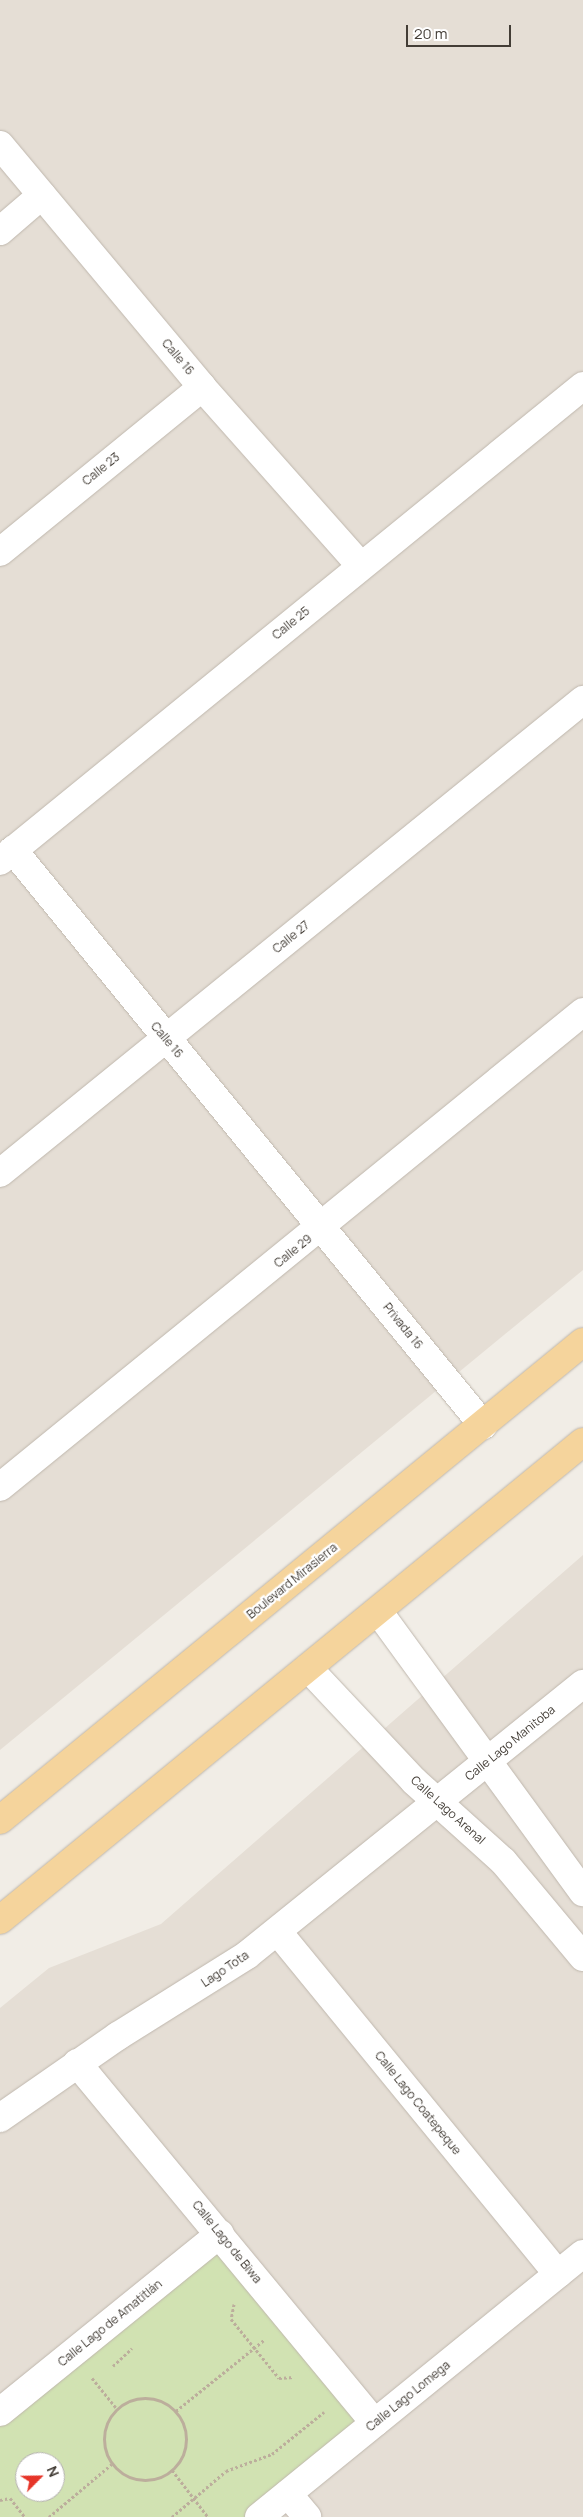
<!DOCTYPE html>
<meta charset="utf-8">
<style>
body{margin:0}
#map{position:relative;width:583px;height:2517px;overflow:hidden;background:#f1ede6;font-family:Manrope,sans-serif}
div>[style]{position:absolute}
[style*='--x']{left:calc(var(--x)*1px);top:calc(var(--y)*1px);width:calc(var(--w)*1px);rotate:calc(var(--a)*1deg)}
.residential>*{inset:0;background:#e5ded5}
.green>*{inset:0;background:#d1e2b2}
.path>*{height:3px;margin-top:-1.5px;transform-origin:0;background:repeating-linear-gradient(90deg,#bcae9c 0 2.5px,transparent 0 5px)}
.path>.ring{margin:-1.5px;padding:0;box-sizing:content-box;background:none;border:3px solid #bcae9c;border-radius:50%}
.roads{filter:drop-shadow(0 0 1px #bfb7ad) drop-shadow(0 0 1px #bfb7ad)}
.minor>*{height:28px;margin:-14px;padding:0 14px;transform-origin:14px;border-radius:14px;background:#fff}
.major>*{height:28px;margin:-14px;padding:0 14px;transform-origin:14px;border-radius:14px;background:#f5d49c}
span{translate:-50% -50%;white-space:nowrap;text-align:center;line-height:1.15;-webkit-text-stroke:4.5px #fff;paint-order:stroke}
.street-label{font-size:12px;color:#433d36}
.north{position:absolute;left:15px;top:2452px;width:50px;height:50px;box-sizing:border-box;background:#fff;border:1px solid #b4b1af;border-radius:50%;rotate:67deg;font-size:14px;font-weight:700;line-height:20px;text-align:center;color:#433d36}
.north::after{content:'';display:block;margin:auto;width:18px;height:22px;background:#e63529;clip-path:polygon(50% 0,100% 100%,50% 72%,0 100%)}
.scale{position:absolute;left:406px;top:25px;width:105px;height:22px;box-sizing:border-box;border:2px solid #433d36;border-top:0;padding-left:6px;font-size:15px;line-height:18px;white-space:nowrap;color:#433d36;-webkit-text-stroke:4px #fff;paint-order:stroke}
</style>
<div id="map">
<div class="residential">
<div style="clip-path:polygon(0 0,583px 0,583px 1270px,0 1750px)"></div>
<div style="clip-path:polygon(evenodd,583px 1555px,583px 2517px,0 2517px,0 2008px,49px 1968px,161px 1924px,583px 1555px,25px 2462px,55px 2462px,55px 2492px,25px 2492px,25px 2462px)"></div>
</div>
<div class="green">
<div style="clip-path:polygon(evenodd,220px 2234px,375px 2423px,258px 2517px,0 2517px,0 2411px,220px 2234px,25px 2462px,55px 2462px,55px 2492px,25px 2492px,25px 2462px)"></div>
</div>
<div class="path">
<div style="--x:234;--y:2304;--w:15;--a:101"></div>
<div style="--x:231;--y:2319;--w:76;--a:50.9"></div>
<div style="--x:279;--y:2378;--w:15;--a:-4"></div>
<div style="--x:113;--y:2366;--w:26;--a:-43"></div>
<div style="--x:92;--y:2378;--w:40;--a:51"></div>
<div class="ring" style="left:104px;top:2398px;width:79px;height:79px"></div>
<div style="--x:176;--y:2411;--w:113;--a:-38.9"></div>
<div style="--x:172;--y:2470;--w:59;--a:52.5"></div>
<div style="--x:0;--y:2500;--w:10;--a:-11"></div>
<div style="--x:10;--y:2498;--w:24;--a:52"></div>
<div style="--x:49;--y:2517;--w:82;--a:-40.1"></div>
<div style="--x:172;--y:2517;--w:71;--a:-40.4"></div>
<div style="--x:226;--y:2471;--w:49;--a:-20.3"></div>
<div style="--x:272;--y:2454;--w:67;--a:-38.9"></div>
</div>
<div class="roads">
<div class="minor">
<div style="--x:0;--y:145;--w:315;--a:50.1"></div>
<div style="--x:202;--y:387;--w:239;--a:48.4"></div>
<div style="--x:0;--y:231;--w:55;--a:-40.6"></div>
<div style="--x:0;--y:552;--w:261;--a:-39.2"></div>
<div style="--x:13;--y:850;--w:743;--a:50.74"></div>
<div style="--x:0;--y:861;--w:752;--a:-39.17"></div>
<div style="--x:0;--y:1173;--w:751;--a:-39.05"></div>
<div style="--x:0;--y:1487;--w:752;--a:-39.17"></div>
<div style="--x:378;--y:1611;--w:348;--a:53.9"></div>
<div style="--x:308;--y:1668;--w:155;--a:46.8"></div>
<div style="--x:414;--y:1781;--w:120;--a:42"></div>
<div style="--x:503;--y:1861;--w:125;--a:50.2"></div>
<div style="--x:278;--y:1932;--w:442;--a:50.7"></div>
<div style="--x:77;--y:2063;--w:467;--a:50.4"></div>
<div style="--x:0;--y:2118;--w:144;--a:-34.8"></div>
<div style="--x:118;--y:2036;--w:152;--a:-32.1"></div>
<div style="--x:247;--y:1955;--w:432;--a:-38.9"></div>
<div style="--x:0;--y:2412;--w:283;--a:-39"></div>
<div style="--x:288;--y:2494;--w:30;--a:50"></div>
<div style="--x:259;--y:2517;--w:417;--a:-39.1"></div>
</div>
<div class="major">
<div style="--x:0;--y:1820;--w:754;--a:-39.35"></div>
<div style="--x:0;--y:1920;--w:754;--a:-39.35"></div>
</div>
</div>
<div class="street-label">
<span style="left:178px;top:357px;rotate:50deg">Calle 16</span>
<span style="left:101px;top:469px;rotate:-39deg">Calle 23</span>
<span style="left:291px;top:623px;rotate:-39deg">Calle 25</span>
<span style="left:291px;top:937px;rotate:-39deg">Calle 27</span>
<span style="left:167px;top:1040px;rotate:50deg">Calle 16</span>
<span style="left:293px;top:1251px;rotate:-39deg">Calle 29</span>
<span style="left:403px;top:1326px;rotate:51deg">Privada 16</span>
<span style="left:292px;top:1581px;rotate:-39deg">Boulevard Mirasierra</span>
<span style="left:510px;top:1743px;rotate:-39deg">Calle Lago Manitoba</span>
<span style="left:448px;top:1810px;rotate:42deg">Calle Lago Arenal</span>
<span style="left:225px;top:1969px;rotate:-34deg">Lago Tota</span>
<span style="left:418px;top:2103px;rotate:51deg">Calle Lago Coatepeque</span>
<span style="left:227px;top:2242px;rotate:51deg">Calle Lago de Biwa</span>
<span style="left:110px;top:2323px;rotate:-39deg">Calle Lago de Amatitlán</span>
<span style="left:408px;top:2396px;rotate:-39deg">Calle Lago Lomega</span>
</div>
<div class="north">N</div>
<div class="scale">20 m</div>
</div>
